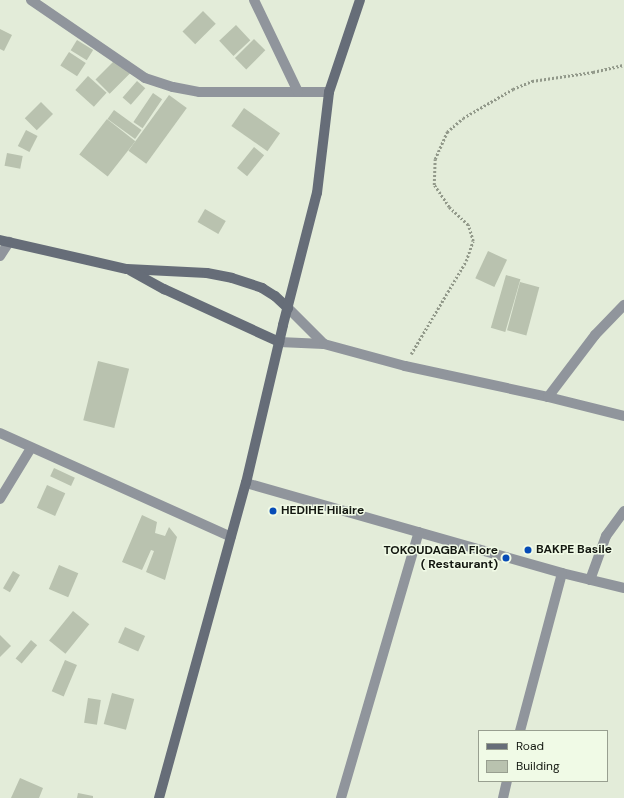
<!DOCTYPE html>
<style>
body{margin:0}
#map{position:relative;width:624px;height:798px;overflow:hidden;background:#e3ecd9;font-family:"DM Sans",sans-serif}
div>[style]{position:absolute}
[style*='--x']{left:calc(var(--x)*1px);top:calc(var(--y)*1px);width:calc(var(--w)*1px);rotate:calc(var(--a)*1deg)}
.building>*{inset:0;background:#b9c2af;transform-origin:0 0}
.path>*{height:2.5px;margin-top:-1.25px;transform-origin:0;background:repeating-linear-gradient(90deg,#92998a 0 2px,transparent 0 4px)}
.street>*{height:10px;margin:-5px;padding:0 5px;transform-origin:5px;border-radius:5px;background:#90959c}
.secondary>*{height:10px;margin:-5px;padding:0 5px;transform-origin:5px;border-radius:5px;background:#666d78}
.dots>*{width:11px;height:11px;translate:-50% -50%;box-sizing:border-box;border:2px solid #f0fae6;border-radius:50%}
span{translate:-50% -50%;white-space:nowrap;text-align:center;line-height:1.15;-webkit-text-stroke:3px #f0fae6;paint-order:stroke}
.poi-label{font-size:12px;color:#131710;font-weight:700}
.left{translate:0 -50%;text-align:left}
.right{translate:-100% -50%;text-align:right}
.legend{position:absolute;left:478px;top:730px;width:130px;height:52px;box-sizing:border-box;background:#f0fae6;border:1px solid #989f90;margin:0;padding:5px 7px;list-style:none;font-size:12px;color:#131710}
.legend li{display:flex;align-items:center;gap:8px;height:20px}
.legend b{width:20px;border:1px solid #989f90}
</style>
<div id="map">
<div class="building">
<div style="left:203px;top:11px;width:18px;height:29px;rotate:45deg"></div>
<div style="left:236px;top:25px;width:21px;height:23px;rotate:47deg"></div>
<div style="clip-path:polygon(0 29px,12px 35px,4px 51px,0 49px)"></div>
<div style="left:254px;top:39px;width:16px;height:27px;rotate:45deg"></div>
<div style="left:77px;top:40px;width:19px;height:12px;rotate:32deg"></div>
<div style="left:69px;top:52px;width:20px;height:16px;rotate:33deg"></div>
<div style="left:116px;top:59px;width:20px;height:29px;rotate:45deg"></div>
<div style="left:88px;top:76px;width:25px;height:19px;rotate:42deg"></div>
<div style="left:137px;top:81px;width:11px;height:22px;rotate:41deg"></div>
<div style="left:153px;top:93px;width:11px;height:35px;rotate:34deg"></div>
<div style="left:169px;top:95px;width:22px;height:69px;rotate:36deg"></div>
<div style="left:41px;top:102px;width:17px;height:23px;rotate:45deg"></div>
<div style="left:244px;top:108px;width:44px;height:22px;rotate:35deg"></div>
<div style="left:114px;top:110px;width:34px;height:11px;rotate:36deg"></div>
<div style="left:107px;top:119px;width:36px;height:45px;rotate:38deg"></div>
<div style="left:26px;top:130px;width:13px;height:18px;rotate:27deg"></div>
<div style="left:254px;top:147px;width:13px;height:27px;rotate:39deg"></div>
<div style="left:7px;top:153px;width:16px;height:13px;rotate:11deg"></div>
<div style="left:205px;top:209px;width:24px;height:15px;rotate:30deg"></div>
<div style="left:488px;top:251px;width:21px;height:30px;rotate:25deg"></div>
<div style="left:506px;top:275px;width:15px;height:55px;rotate:16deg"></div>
<div style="left:520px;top:282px;width:20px;height:50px;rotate:15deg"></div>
<div style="left:98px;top:361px;width:32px;height:61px;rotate:14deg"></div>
<div style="left:54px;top:468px;width:23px;height:9px;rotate:25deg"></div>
<div style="left:47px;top:485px;width:20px;height:25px;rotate:24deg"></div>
<div style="clip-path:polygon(142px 515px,157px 522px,155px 533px,165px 536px,169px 527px,177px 537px,165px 580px,146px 572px,154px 551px,151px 550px,142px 570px,122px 562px)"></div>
<div style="left:59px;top:565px;width:21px;height:26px;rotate:23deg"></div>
<div style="left:13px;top:571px;width:8px;height:20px;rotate:30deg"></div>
<div style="left:73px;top:611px;width:21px;height:38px;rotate:39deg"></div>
<div style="left:125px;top:627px;width:22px;height:17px;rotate:24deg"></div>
<div style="clip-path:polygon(0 635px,11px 646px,0 657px)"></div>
<div style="left:31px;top:640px;width:8px;height:24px;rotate:40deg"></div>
<div style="left:65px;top:660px;width:13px;height:34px;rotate:23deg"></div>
<div style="left:112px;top:693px;width:23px;height:32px;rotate:15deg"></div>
<div style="left:88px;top:698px;width:13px;height:25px;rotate:9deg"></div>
<div style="clip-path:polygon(20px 778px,43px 788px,39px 798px,11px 798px)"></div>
<div style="clip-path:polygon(78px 793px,93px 796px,93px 798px,77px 798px)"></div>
</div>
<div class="path">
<div style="--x:411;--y:354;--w:108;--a:-59.4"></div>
<div style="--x:466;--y:261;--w:21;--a:-71"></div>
<div style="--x:473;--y:241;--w:17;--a:-107"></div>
<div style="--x:468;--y:225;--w:26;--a:-137"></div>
<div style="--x:449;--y:207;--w:27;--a:-124"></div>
<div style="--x:434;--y:185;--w:26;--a:-88"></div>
<div style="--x:435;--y:159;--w:30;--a:-66"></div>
<div style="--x:447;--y:132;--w:21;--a:-41"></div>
<div style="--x:463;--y:118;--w:58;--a:-30.1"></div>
<div style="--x:513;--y:89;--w:21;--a:-23"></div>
<div style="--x:532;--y:81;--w:62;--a:-8.4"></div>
<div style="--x:593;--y:72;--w:32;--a:-13"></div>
</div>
<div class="street">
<div style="--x:31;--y:0;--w:138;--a:34.4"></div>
<div style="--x:145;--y:78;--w:29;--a:18"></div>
<div style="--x:173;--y:87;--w:26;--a:11"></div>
<div style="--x:199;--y:92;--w:130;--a:0"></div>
<div style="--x:254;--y:0;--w:102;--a:64.4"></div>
<div style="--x:0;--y:256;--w:17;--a:-57"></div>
<div style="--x:288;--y:308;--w:51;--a:45"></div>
<div style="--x:279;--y:342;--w:45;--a:2.5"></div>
<div style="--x:324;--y:344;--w:84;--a:15.2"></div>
<div style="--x:405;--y:366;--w:146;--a:12.2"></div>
<div style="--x:548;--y:397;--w:78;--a:14"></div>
<div style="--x:548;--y:397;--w:78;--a:-52.8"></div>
<div style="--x:595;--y:335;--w:42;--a:-46"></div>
<div style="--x:0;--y:433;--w:253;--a:24.2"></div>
<div style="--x:246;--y:483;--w:329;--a:15.9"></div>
<div style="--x:562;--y:573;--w:64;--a:13.6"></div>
<div style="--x:0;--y:499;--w:60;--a:-58.7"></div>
<div style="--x:590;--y:580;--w:47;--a:-70"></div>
<div style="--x:606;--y:536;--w:31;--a:-54"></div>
<div style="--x:520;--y:731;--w:163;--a:-75.1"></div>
<div style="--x:341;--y:798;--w:277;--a:-73.7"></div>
<div style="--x:503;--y:798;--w:17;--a:-77"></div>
</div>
<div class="secondary">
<div style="--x:0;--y:240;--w:130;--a:12.9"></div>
<div style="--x:127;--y:269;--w:80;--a:2.9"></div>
<div style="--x:207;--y:273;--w:25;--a:11"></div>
<div style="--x:232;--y:278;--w:32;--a:18"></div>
<div style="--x:262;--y:288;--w:15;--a:32"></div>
<div style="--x:275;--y:296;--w:18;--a:43"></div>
<div style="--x:131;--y:271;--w:38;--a:29"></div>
<div style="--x:164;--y:289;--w:127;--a:24.7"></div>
<div style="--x:159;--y:798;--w:327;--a:-74.6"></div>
<div style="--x:246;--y:483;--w:162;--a:-76.8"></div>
<div style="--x:283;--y:325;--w:136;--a:-75.6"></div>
<div style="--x:317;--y:193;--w:102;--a:-83.2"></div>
<div style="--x:329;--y:92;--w:97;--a:-71.4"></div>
</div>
<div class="dots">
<div style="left:273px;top:511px;background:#064cb7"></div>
<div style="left:528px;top:550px;background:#064cb7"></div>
<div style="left:506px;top:558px;background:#064cb7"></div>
</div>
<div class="poi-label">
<span class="left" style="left:281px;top:511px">HEDIHE Hilaire</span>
<span class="left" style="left:536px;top:550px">BAKPE Basile</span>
<span class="right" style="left:498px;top:558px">TOKOUDAGBA Flore<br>( Restaurant)</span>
</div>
<ul class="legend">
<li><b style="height:5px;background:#666d78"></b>Road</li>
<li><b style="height:11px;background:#b9c2af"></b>Building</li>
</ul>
</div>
